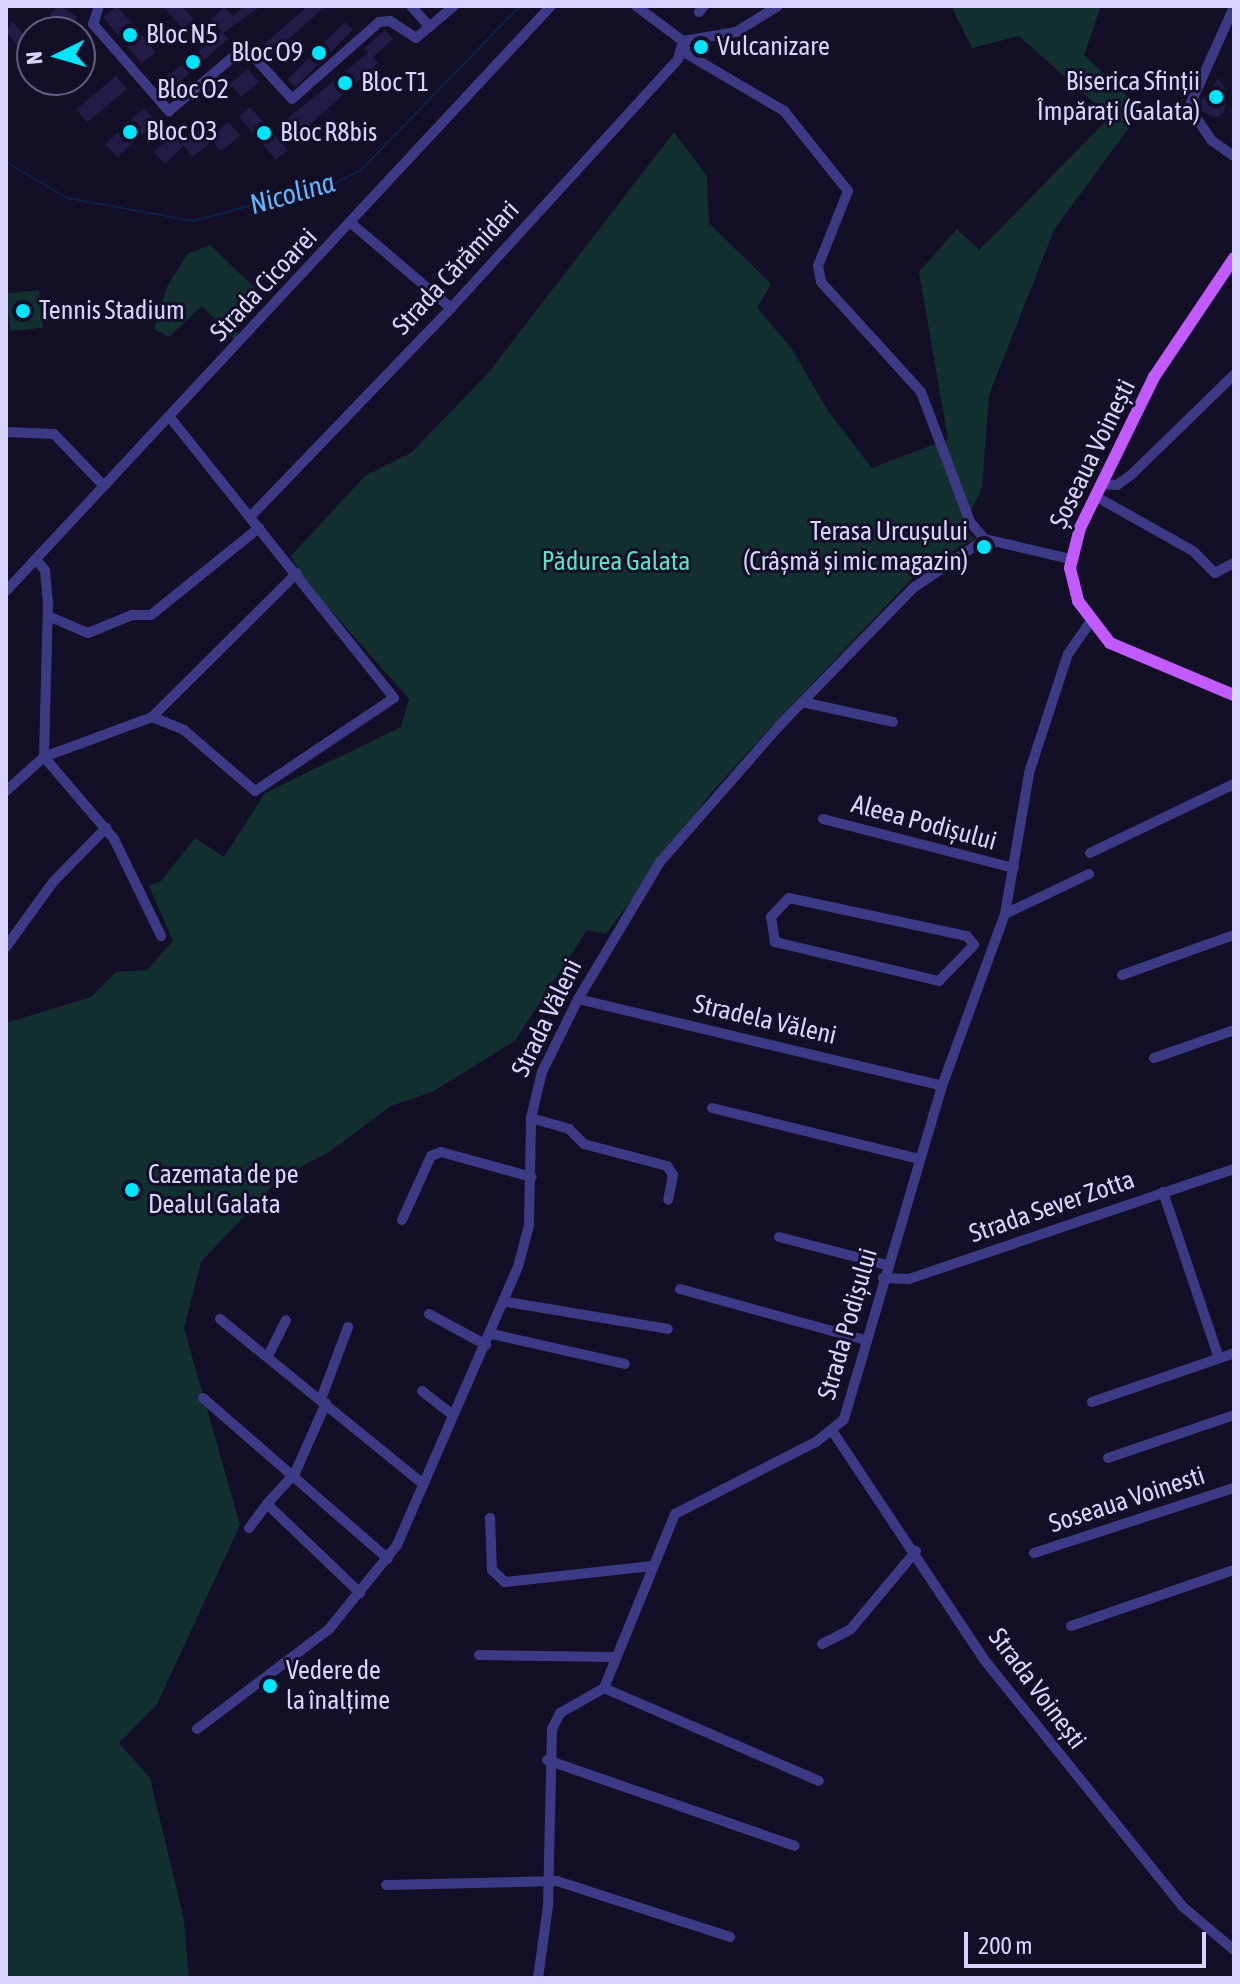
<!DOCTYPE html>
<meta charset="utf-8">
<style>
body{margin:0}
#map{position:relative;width:1240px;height:1984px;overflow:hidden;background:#130f26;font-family:"Asap Condensed",sans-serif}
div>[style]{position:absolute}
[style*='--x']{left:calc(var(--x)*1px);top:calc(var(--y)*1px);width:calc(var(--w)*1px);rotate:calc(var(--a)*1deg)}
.green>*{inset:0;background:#12302f;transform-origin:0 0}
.stream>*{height:2px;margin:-1px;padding:0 1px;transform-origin:1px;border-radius:1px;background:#0c2248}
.building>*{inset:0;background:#241b47;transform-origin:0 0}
.minor>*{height:10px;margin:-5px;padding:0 5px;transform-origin:5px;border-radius:5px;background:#3d3a85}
.major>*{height:12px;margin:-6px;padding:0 6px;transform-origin:6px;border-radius:6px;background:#c25bff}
.dots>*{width:22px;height:22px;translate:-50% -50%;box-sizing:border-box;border:4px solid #130f26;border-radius:50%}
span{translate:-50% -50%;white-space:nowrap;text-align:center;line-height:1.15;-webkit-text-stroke:6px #130f26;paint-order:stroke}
.poi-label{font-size:26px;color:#d9d4ff}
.left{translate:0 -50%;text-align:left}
.right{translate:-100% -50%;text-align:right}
.street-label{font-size:26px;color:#d9d4ff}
.park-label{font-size:26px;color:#5fe0c0}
.water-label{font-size:28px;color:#62b6ff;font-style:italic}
.frame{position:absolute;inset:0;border:8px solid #d9d4ff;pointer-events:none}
.north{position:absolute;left:16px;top:16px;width:80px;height:80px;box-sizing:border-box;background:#130f26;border:2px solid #625e7d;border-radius:50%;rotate:265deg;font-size:22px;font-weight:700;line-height:32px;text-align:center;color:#d9d4ff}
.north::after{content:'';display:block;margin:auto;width:28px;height:36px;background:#00e5ff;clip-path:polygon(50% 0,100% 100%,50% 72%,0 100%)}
.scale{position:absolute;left:964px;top:1932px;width:242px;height:36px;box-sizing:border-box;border:4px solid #d9d4ff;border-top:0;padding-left:10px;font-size:24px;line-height:28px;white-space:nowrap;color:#d9d4ff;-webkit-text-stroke:6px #130f26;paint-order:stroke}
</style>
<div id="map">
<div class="green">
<div style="clip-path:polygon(951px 6px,1101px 6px,1084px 55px,1142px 110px,1054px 230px,989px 395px,982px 488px,963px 527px,974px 539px,919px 571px,768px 730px,711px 793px,606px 934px,587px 930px,515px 1041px,432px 1092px,391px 1106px,329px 1152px,280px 1178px,201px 1262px,184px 1328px,240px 1525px,157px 1704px,119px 1743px,150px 1778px,184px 1920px,189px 1978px,6px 1978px,6px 1023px,91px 997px,116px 972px,147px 970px,173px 941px,149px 886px,161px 881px,195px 838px,224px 857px,265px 793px,401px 727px,409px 699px,305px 581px,291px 556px,365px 476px,411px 453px,489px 372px,674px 132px,707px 176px,709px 223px,771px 284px,757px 308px,792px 349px,828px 411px,872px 468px,948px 439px,919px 272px,957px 229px,979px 250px,1110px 117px,1019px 36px,972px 48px)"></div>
<div style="clip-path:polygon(210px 245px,257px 290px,226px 321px,239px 334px,234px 339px,202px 306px,169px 337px,154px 329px,167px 287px,187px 254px)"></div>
<div style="left:39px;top:290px;width:38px;height:33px;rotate:84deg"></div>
</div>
<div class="stream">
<div style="--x:6;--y:162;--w:71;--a:30.5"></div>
<div style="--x:67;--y:198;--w:128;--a:10.3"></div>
<div style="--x:193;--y:221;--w:147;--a:-15"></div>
<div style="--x:335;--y:183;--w:28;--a:-26"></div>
<div style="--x:360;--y:171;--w:230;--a:-45.9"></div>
</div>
<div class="building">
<div style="clip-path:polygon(59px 6px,78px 17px,64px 30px,50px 14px)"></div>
<div style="left:117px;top:6px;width:60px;height:18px;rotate:50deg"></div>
<div style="clip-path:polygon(163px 6px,182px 6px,194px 19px,183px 29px)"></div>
<div style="clip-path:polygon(244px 6px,261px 6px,223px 33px,228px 39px,167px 93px,158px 84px,222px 32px,211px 19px,224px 7px,233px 16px)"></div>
<div style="clip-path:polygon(308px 6px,326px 6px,272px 53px,264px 44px)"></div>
<div style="clip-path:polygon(12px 21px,32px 44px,32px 63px,6px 32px)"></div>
<div style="left:345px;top:22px;width:11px;height:81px;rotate:45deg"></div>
<div style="clip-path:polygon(385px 30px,393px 39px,373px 57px,378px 63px,304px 130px,299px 124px,290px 132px,282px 123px,368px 53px,364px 48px)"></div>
<div style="left:248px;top:69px;width:17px;height:23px;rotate:50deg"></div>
<div style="left:224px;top:75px;width:14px;height:25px;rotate:51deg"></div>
<div style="left:116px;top:76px;width:17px;height:52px;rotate:50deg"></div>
<div style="clip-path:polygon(1219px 78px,1227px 93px,1224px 113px,1216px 118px,1202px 111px,1202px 100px)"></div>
<div style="left:250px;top:107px;width:57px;height:15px;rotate:49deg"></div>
<div style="left:144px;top:108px;width:18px;height:53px;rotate:47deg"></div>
<div style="left:229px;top:122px;width:18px;height:25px;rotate:52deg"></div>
<div style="left:200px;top:128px;width:18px;height:24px;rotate:52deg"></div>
<div style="left:172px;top:135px;width:16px;height:25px;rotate:47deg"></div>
</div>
<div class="minor">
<div style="--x:99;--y:6;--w:19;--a:108"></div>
<div style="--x:93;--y:24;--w:116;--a:48.9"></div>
<div style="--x:169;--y:111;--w:93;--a:-40.2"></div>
<div style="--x:240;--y:51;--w:13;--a:18"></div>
<div style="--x:252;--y:55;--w:59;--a:47.7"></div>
<div style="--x:292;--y:99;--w:116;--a:-41.5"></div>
<div style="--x:379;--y:22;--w:11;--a:-5"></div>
<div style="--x:390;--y:21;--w:31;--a:33"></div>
<div style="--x:416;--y:38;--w:50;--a:-40.1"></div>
<div style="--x:411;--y:6;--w:28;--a:48"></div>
<div style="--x:636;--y:6;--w:59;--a:36.7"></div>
<div style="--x:683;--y:41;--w:54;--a:-9.6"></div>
<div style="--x:736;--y:32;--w:49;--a:-31.8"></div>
<div style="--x:1234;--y:7;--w:110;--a:114.2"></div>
<div style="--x:1189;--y:107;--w:40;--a:56"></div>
<div style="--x:1211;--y:140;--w:28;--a:35"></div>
<div style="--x:699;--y:12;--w:8;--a:-50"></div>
<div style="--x:683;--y:41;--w:14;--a:73"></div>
<div style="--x:687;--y:54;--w:113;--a:30.4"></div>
<div style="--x:784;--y:111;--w:102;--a:51.3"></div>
<div style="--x:848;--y:191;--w:81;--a:111.8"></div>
<div style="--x:818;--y:266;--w:16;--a:79"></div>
<div style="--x:821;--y:282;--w:149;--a:47.7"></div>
<div style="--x:921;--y:392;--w:139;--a:69.3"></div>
<div style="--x:970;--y:522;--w:23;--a:49"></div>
<div style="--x:985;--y:539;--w:87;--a:13.2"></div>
<div style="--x:351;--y:223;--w:131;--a:40.4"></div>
<div style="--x:6;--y:432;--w:48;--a:2.4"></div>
<div style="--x:54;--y:434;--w:72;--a:46.1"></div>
<div style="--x:1102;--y:484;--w:15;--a:4"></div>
<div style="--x:1117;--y:485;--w:17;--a:-36"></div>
<div style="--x:1131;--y:475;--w:144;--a:-44.2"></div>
<div style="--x:1095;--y:496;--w:112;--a:29.3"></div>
<div style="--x:1193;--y:551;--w:31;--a:45"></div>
<div style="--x:1215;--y:573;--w:21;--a:-28"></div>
<div style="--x:250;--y:517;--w:290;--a:-46.1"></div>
<div style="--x:451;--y:308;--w:337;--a:-47.6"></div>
<div style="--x:678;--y:59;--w:15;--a:-74"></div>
<div style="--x:38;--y:562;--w:11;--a:49"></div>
<div style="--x:45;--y:570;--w:33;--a:85"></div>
<div style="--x:48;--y:603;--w:154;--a:91.5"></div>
<div style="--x:6;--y:591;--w:800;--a:-47.03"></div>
<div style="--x:48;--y:616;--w:43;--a:23"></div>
<div style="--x:88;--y:633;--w:48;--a:-22.2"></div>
<div style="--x:132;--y:615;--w:19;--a:0"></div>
<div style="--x:151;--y:615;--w:139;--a:-38.9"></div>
<div style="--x:802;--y:702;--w:93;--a:12.4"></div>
<div style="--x:152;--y:717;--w:35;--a:22"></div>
<div style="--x:184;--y:730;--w:94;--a:40.7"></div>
<div style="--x:255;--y:791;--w:167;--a:-33.8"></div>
<div style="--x:394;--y:698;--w:357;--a:-128.6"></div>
<div style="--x:44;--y:757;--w:108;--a:49.5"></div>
<div style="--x:114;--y:839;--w:108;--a:64.1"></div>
<div style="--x:6;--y:791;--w:51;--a:-41.8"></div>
<div style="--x:44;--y:757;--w:115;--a:-20.3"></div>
<div style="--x:152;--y:717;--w:204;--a:-44.8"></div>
<div style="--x:823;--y:819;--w:197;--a:14.4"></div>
<div style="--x:1090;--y:853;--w:160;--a:-25.6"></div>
<div style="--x:789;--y:898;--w:182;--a:12.1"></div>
<div style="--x:967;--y:936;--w:11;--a:52"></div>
<div style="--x:974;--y:945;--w:50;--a:134.2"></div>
<div style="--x:939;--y:981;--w:169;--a:-166.6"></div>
<div style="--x:775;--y:942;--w:25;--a:-99"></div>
<div style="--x:771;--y:917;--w:26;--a:-47"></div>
<div style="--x:1005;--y:914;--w:93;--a:-25.5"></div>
<div style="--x:6;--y:947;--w:80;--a:-54.1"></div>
<div style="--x:53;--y:882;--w:76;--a:-45.5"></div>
<div style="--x:1122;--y:975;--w:119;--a:-19.7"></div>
<div style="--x:578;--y:999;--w:374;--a:13.4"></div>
<div style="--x:1154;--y:1058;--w:85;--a:-19.3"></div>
<div style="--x:712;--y:1108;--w:214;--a:13.8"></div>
<div style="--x:531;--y:1118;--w:40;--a:16"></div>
<div style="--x:569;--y:1129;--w:21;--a:45"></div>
<div style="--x:584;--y:1144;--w:86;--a:14.8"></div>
<div style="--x:667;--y:1166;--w:11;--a:56"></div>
<div style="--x:673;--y:1175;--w:25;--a:101"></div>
<div style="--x:1163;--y:1192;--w:175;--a:71.4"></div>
<div style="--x:402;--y:1220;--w:70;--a:-65.6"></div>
<div style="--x:431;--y:1156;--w:11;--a:-22"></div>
<div style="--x:441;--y:1152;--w:94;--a:15.4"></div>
<div style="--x:779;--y:1237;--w:112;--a:14.5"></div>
<div style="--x:883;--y:1278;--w:26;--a:2"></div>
<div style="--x:909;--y:1279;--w:343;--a:-18.7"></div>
<div style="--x:680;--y:1289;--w:192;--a:15.4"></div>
<div style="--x:507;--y:1302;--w:163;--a:9.5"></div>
<div style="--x:429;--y:1314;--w:65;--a:28.5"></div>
<div style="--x:220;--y:1319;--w:262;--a:39.1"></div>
<div style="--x:492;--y:1334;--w:136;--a:12.7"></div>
<div style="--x:268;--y:1356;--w:40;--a:-63.4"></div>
<div style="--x:422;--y:1391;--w:39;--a:38"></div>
<div style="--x:203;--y:1398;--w:245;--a:41"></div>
<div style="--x:321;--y:1399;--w:77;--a:-69.4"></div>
<div style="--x:1092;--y:1402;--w:150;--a:-19"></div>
<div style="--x:326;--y:1403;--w:77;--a:113.9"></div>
<div style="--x:295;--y:1473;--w:42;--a:132.1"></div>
<div style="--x:267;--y:1504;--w:129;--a:43.7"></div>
<div style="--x:833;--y:1432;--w:276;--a:56.4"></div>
<div style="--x:986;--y:1662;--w:313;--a:51.2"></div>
<div style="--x:1182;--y:1906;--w:68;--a:40.2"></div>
<div style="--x:1108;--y:1458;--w:133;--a:-18.8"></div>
<div style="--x:490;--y:1518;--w:52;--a:87.8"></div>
<div style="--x:492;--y:1570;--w:18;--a:43"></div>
<div style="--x:505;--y:1582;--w:148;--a:-6.2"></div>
<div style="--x:249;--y:1528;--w:30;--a:-53"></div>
<div style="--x:1034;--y:1553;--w:210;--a:-18"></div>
<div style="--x:1071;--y:1626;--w:172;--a:-19"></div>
<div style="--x:822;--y:1644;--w:31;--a:-27"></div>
<div style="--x:850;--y:1630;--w:103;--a:-50.1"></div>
<div style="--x:479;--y:1655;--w:134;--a:0.9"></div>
<div style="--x:604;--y:1688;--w:234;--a:23.4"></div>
<div style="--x:197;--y:1729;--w:166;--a:-37.1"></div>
<div style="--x:329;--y:1629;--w:108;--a:-51"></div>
<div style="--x:397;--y:1545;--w:303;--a:-66.5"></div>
<div style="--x:518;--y:1267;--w:43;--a:-75.3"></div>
<div style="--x:529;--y:1225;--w:107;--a:-88.9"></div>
<div style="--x:531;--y:1118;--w:47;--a:-76.6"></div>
<div style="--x:542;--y:1072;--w:81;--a:-63.7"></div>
<div style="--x:578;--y:999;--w:160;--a:-59.1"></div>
<div style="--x:660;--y:862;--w:181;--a:-48.8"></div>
<div style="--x:779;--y:726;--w:192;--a:-45.8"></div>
<div style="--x:913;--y:588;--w:87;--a:-34.2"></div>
<div style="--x:547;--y:1760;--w:262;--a:19.1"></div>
<div style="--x:386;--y:1885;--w:171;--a:-1.3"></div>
<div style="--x:557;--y:1881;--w:182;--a:17.9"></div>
<div style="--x:538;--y:1978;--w:73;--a:-82.1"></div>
<div style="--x:548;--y:1906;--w:177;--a:-88.7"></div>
<div style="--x:552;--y:1729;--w:18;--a:-63"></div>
<div style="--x:560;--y:1713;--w:51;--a:-29.6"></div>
<div style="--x:604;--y:1688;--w:188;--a:-67.8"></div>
<div style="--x:675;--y:1514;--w:158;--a:-27.1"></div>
<div style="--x:816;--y:1442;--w:36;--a:-39"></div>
<div style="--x:844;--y:1419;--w:347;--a:-73.6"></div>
<div style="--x:942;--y:1086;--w:183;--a:-69.9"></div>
<div style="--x:1005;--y:914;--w:143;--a:-80.3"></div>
<div style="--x:1029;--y:773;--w:125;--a:-71.9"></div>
<div style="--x:1068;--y:654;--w:40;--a:-55.1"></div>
</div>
<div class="major">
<div style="--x:1234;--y:258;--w:143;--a:123.9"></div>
<div style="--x:1154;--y:377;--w:168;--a:116.1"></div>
<div style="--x:1080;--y:528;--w:41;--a:104"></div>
<div style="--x:1070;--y:568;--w:34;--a:76"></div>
<div style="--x:1078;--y:601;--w:53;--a:52.7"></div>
<div style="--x:1110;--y:643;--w:134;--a:22.8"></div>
</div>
<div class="dots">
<div style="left:130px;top:35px;background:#00e5ff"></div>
<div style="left:701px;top:47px;background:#00e5ff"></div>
<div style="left:319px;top:53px;background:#00e5ff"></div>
<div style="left:193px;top:62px;background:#00e5ff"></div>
<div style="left:345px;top:83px;background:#00e5ff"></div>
<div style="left:1216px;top:97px;background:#00e5ff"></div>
<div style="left:130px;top:132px;background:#00e5ff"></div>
<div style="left:264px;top:133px;background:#00e5ff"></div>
<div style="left:23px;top:311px;background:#00e5ff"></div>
<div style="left:984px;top:547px;background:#00e5ff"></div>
<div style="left:132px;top:1190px;background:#00e5ff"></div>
<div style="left:270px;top:1686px;background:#00e5ff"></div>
</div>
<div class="poi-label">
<span class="left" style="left:146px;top:35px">Bloc N5</span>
<span class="left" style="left:717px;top:47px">Vulcanizare</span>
<span class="right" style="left:303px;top:53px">Bloc O9</span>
<span class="right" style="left:1200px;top:97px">Biserica Sfinții<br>Împărați (Galata)</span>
<span class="left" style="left:361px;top:83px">Bloc T1</span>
<span style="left:193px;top:90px">Bloc O2</span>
<span class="left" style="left:146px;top:132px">Bloc O3</span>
<span class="left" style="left:280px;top:133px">Bloc R8bis</span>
<span class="left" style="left:39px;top:311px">Tennis Stadium</span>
<span class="right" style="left:968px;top:547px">Terasa Urcușului<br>(Crâșmă și mic magazin)</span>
<span class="left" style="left:148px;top:1190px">Cazemata de pe<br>Dealul Galata</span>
<span class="left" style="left:286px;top:1686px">Vedere de<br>la înalțime</span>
</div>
<div class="street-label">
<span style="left:456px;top:268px;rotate:-47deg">Strada Cărămidari</span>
<span style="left:264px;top:285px;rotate:-47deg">Strada Cicoarei</span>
<span style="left:1093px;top:454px;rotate:-64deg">Șoseaua Voinești</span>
<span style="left:924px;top:823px;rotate:15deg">Aleea Podișului</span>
<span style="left:547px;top:1018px;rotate:-64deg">Strada Văleni</span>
<span style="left:765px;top:1020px;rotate:13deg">Stradela Văleni</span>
<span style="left:1052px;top:1207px;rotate:-19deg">Strada Sever Zotta</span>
<span style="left:848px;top:1324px;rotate:-74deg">Strada Podișului</span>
<span style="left:1127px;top:1500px;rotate:-18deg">Soseaua Voinesti</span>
<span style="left:1037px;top:1689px;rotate:53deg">Strada Voinești</span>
</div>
<div class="park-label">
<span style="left:616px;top:562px">Pădurea Galata</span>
</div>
<div class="water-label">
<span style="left:292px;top:193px;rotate:-16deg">Nicolina</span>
</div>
<div class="frame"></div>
<div class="north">N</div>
<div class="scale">200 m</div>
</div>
